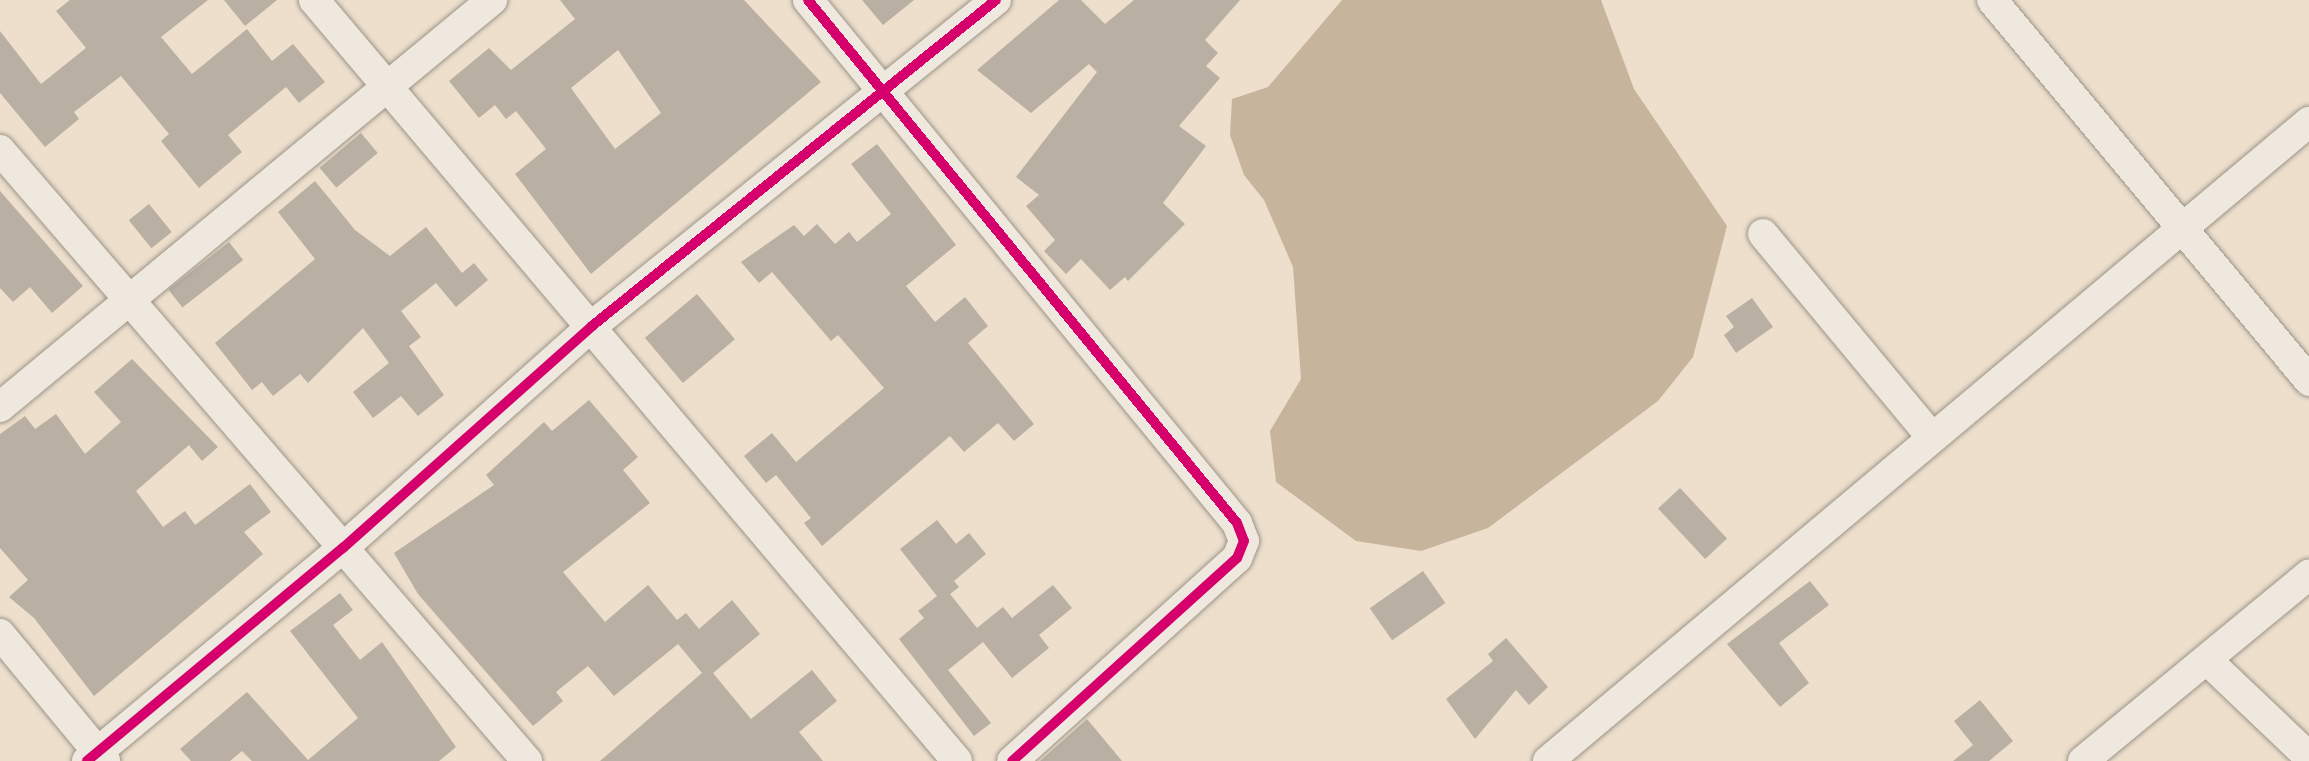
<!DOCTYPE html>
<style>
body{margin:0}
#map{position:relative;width:2309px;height:761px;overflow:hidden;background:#eddfcc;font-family:"Libre Caslon Text",serif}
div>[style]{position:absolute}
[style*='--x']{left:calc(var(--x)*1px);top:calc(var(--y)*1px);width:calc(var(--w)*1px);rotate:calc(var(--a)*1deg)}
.water>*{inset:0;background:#c7b49c}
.building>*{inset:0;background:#b9afa2;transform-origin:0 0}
.roads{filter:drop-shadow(0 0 2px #9d9488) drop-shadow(0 0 2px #9d9488)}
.street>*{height:30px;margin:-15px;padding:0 15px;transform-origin:15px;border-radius:15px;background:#efe8df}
.cycleway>*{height:10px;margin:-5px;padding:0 5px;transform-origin:5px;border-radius:5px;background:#d6006c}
span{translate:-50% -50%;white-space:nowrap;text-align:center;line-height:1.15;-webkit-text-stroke:10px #fcecd5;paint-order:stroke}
</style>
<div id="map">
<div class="water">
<div style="clip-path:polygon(1342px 0,1601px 0,1634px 89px,1727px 226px,1693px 357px,1658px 401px,1488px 528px,1421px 551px,1356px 541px,1276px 482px,1270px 431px,1301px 379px,1293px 267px,1264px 200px,1244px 175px,1230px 135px,1232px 99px,1268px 87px)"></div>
</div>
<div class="building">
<div style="clip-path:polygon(70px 0,208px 0,161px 37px,192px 74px,247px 29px,272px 61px,293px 44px,325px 82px,299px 103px,286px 87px,228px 135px,242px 152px,199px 188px,161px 141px,169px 134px,121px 76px,74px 112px,79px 119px,45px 147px,0 93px,0 31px,41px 84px,86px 48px,56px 11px)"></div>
<div style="clip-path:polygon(224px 0,277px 0,245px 26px)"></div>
<div style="clip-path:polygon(evenodd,560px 0,744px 0,821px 82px,591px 274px,515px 174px,546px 149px,516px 111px,506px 119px,495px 105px,479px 118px,449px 81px,489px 48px,511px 70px,575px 19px,560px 0,618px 50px,661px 113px,615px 149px,571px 88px,618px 50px)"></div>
<div style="clip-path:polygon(862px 0,914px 0,883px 25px)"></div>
<div style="clip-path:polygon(1059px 0,1081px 0,1105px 24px,1134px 0,1240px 0,1205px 40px,1218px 53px,1206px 66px,1220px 78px,1179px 126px,1206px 146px,1163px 203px,1185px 224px,1128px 281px,1125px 277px,1110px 290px,1081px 259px,1066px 274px,1044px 251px,1055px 240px,1026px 206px,1039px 195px,1016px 177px,1097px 72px,1089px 64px,1031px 113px,977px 70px)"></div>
<div style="left:361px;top:133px;width:26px;height:54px;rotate:50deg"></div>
<div style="clip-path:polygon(877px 144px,956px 245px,906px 286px,935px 322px,965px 297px,988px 326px,968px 343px,1034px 424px,1014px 441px,998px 423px,964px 452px,950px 436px,822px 546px,804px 523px,811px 518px,776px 475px,766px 483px,744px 456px,772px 433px,796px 462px,884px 388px,838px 335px,831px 341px,772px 272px,759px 283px,741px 262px,794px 225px,804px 236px,817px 224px,835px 244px,849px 232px,857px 242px,891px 214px,851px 164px)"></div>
<div style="clip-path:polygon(315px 181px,355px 230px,390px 256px,426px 227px,462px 273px,474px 263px,488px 280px,456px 307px,436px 283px,401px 311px,421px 337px,409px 346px,444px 395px,418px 416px,401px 396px,373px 418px,353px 392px,389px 363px,363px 328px,308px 383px,300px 374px,273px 396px,262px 382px,252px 390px,215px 343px,315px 259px,278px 212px)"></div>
<div style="clip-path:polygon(0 191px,83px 286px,52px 313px,30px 287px,13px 302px,0 288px)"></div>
<div style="left:149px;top:204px;width:36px;height:26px;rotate:51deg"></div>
<div style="left:229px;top:242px;width:23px;height:77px;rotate:52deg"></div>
<div style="left:697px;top:294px;width:59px;height:68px;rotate:50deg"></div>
<div style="clip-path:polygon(1752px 298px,1773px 327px,1736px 353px,1724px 335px,1734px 327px,1726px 316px)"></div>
<div style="clip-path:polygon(132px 359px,218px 447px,202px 461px,189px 445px,136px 491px,163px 527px,185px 511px,195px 525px,250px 484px,271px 512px,244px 532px,263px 554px,94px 696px,34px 618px,9px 597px,28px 580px,0 548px,0 434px,25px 416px,35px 429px,56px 414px,85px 454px,121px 422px,94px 392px)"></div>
<div style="clip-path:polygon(589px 400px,638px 457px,623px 470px,650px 503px,563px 572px,605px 622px,648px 585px,677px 620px,686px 613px,699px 629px,732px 600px,760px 634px,713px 673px,751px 719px,812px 670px,837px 701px,799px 732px,823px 761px,600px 761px,702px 673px,678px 644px,614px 696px,588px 666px,556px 692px,563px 701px,533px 726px,418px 594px,394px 553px,494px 485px,486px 475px,544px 422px,552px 431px)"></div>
<div style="left:1680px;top:488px;width:69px;height:30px;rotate:47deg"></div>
<div style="clip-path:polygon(937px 520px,956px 544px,969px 533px,986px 554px,954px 581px,959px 587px,950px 594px,977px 628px,1003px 607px,1012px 618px,1053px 585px,1072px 608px,1039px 635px,1049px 648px,1012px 678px,983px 642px,948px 670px,991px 723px,974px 736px,899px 639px,924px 618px,918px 611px,937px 596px,900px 549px)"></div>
<div style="left:1423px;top:571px;width:39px;height:65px;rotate:55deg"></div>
<div style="clip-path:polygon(1810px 581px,1829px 605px,1779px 643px,1809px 683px,1780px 707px,1727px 644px)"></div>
<div style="clip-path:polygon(340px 593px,353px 610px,333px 625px,360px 660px,382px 642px,456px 747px,439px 761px,252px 761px,242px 751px,230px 761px,191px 761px,180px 749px,247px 692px,308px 760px,358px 718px,290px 631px)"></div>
<div style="clip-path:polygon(1506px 638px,1548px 687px,1529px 705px,1516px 690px,1475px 739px,1446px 699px,1493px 661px,1488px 654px)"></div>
<div style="clip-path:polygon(1980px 700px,2013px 741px,1989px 761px,1953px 761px,1973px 745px,1954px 721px)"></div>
<div style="clip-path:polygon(1087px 719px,1122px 761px,1040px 761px,1085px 721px)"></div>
</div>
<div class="roads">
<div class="street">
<div style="--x:314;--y:0;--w:996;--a:49.8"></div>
<div style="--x:808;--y:0;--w:676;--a:50.64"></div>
<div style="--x:1237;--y:523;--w:19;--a:69"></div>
<div style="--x:1244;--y:541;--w:18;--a:112"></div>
<div style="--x:1237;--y:558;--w:303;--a:137.9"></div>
<div style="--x:1992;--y:0;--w:496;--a:50.2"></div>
<div style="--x:0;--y:150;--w:807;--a:49.22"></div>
<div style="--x:1763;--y:234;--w:263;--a:50.3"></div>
<div style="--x:0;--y:407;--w:639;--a:-39.6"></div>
<div style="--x:0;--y:634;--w:165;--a:50.4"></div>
<div style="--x:2207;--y:660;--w:141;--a:43.6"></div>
<div style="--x:87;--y:761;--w:333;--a:-39.8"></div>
<div style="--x:343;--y:548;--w:334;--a:-41.7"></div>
<div style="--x:592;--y:326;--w:519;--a:-38.9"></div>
<div style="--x:1548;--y:761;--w:994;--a:-40.02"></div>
<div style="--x:2083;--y:761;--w:293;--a:-39.5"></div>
</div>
</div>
<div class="cycleway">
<div style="--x:808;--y:0;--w:676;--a:50.64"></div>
<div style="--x:1237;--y:523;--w:19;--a:69"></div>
<div style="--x:1244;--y:541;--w:18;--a:112"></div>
<div style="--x:1237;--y:558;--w:303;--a:137.9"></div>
<div style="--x:87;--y:761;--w:333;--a:-39.8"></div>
<div style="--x:343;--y:548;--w:334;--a:-41.7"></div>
<div style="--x:592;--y:326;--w:519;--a:-38.9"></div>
</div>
</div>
